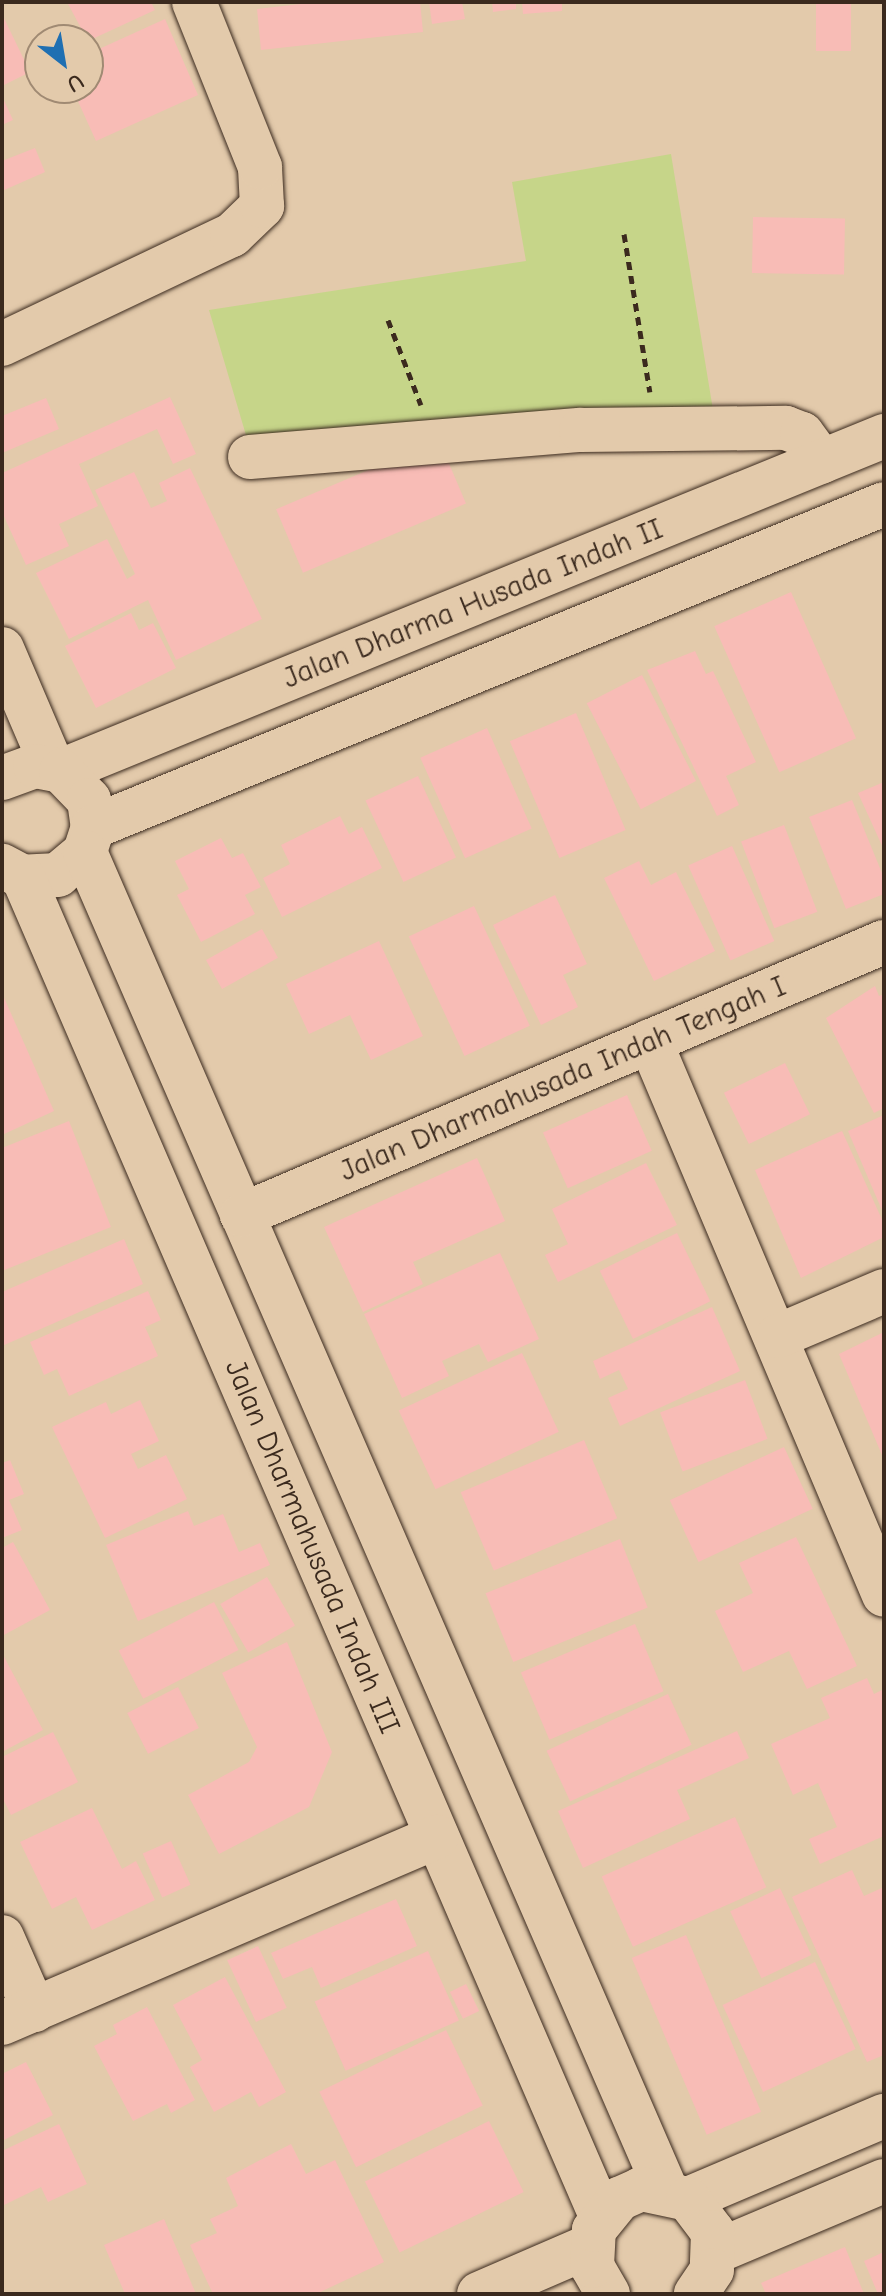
<!DOCTYPE html>
<style>
body{margin:0}
#map{position:relative;width:886px;height:2296px;overflow:hidden;background:#e3caab;font-family:"Comic Neue",sans-serif}
div>[style]{position:absolute}
[style*='--x']{left:calc(var(--x)*1px);top:calc(var(--y)*1px);width:calc(var(--w)*1px);rotate:calc(var(--a)*1deg)}
.green>*{inset:0;background:#c6d589}
.building>*{inset:0;background:#f8bcb6;transform-origin:0 0}
.path>*{height:5px;margin-top:-2.5px;transform-origin:0;background:repeating-linear-gradient(90deg,#3b2a1e 0 8px,transparent 0 14px)}
.roads{filter:drop-shadow(0 0 2px #3b2a1e) drop-shadow(0 0 2px #3b2a1e)}
.minor>*{height:44px;margin:-22px;padding:0 22px;transform-origin:22px;border-radius:22px;background:#e3caab}
.major>*{height:44px;margin:-22px;padding:0 22px;transform-origin:22px;border-radius:22px;background:#e3caab}
span{translate:-50% -50%;white-space:nowrap;text-align:center;line-height:1.15;-webkit-text-stroke:6px #e3caab;paint-order:stroke}
.street-label{font-size:30px;color:#3b2a1e}
.frame{position:absolute;inset:0;border:4px solid #3b2a1e;pointer-events:none}
.north{position:absolute;left:24px;top:24px;width:80px;height:80px;box-sizing:border-box;background:#e3caab;border:2px solid #a08a73;border-radius:50%;rotate:149deg;font-size:22px;font-weight:700;line-height:32px;text-align:center;color:#3b2a1e}
.north::after{content:'';display:block;margin:auto;width:28px;height:36px;background:#1f6fb2;clip-path:polygon(50% 0,100% 100%,50% 72%,0 100%)}
</style>
<div id="map">
<div class="green">
<div style="clip-path:polygon(671px 154px,714px 416px,248px 442px,209px 310px,526px 261px,512px 182px)"></div>
</div>
<div class="building">
<div style="clip-path:polygon(67px 2px,151px 2px,155px 10px,88px 41px)"></div>
<div style="clip-path:polygon(318px 2px,420px 2px,423px 32px,261px 50px,257px 9px)"></div>
<div style="clip-path:polygon(429px 2px,462px 2px,465px 19px,432px 24px)"></div>
<div style="clip-path:polygon(492px 2px,516px 2px,516px 9px,493px 12px)"></div>
<div style="clip-path:polygon(522px 2px,562px 2px,562px 11px,523px 14px)"></div>
<div style="left:816px;top:2px;width:35px;height:49px"></div>
<div style="clip-path:polygon(2px 14px,30px 72px,2px 86px)"></div>
<div style="clip-path:polygon(165px 19px,198px 95px,96px 141px,72px 88px,88px 88px,88px 54px)"></div>
<div style="clip-path:polygon(2px 96px,13px 120px,2px 125px)"></div>
<div style="clip-path:polygon(35px 148px,45px 172px,2px 191px,2px 161px)"></div>
<div style="left:753px;top:217px;width:92px;height:56px;rotate:1deg"></div>
<div style="clip-path:polygon(170px 397px,196px 454px,173px 464px,157px 429px,79px 464px,98px 506px,59px 524px,69px 546px,26px 565px,2px 512px,2px 473px)"></div>
<div style="clip-path:polygon(46px 398px,59px 429px,2px 453px,2px 416px)"></div>
<div style="left:439px;top:440px;width:69px;height:177px;rotate:67deg"></div>
<div style="clip-path:polygon(190px 468px,262px 619px,176px 660px,148px 600px,69px 639px,36px 573px,107px 539px,127px 579px,135px 574px,95px 490px,134px 472px,151px 508px,167px 501px,159px 483px)"></div>
<div style="left:791px;top:592px;width:160px;height:84px;rotate:66deg"></div>
<div style="clip-path:polygon(131px 613px,139px 630px,153px 623px,176px 668px,96px 708px,65px 646px)"></div>
<div style="clip-path:polygon(695px 651px,706px 674px,713px 671px,756px 762px,726px 776px,739px 805px,717px 816px,647px 670px)"></div>
<div style="left:642px;top:675px;width:119px;height:62px;rotate:63deg"></div>
<div style="left:576px;top:713px;width:127px;height:72px;rotate:67deg"></div>
<div style="left:487px;top:728px;width:110px;height:73px;rotate:66deg"></div>
<div style="left:418px;top:776px;width:90px;height:58px;rotate:65deg"></div>
<div style="clip-path:polygon(884px 782px,884px 850px,858px 793px)"></div>
<div style="clip-path:polygon(852px 800px,884px 878px,884px 894px,846px 909px,809px 817px)"></div>
<div style="clip-path:polygon(340px 816px,349px 834px,362px 827px,382px 868px,282px 917px,263px 878px,290px 864px,281px 845px)"></div>
<div style="left:784px;top:825px;width:93px;height:46px;rotate:69deg"></div>
<div style="clip-path:polygon(221px 838px,232px 858px,243px 853px,261px 887px,245px 895px,255px 914px,201px 942px,177px 895px,189px 889px,175px 861px)"></div>
<div style="left:732px;top:846px;width:104px;height:48px;rotate:66deg"></div>
<div style="clip-path:polygon(639px 861px,651px 885px,676px 872px,715px 951px,654px 981px,604px 878px)"></div>
<div style="clip-path:polygon(555px 895px,587px 964px,563px 975px,578px 1007px,541px 1025px,493px 925px)"></div>
<div style="left:474px;top:906px;width:132px;height:72px;rotate:65deg"></div>
<div style="left:262px;top:929px;width:33px;height:64px;rotate:61deg"></div>
<div style="clip-path:polygon(379px 941px,423px 1036px,371px 1060px,350px 1015px,309px 1034px,286px 984px)"></div>
<div style="clip-path:polygon(875px 986px,879px 996px,884px 994px,884px 1108px,874px 1113px,826px 1018px)"></div>
<div style="clip-path:polygon(2px 993px,54px 1111px,2px 1135px)"></div>
<div style="left:785px;top:1063px;width:57px;height:68px;rotate:64deg"></div>
<div style="left:627px;top:1095px;width:61px;height:92px;rotate:66deg"></div>
<div style="clip-path:polygon(884px 1115px,884px 1215px,848px 1131px)"></div>
<div style="clip-path:polygon(69px 1121px,111px 1227px,2px 1271px,2px 1148px)"></div>
<div style="clip-path:polygon(842px 1131px,884px 1224px,884px 1237px,801px 1278px,755px 1170px)"></div>
<div style="clip-path:polygon(477px 1158px,505px 1221px,413px 1262px,423px 1284px,363px 1312px,324px 1227px)"></div>
<div style="clip-path:polygon(646px 1163px,677px 1225px,558px 1282px,545px 1255px,568px 1244px,552px 1209px)"></div>
<div style="left:677px;top:1233px;width:76px;height:86px;rotate:64deg"></div>
<div style="clip-path:polygon(124px 1239px,143px 1284px,2px 1346px,2px 1292px)"></div>
<div style="clip-path:polygon(500px 1253px,539px 1339px,488px 1362px,479px 1344px,442px 1361px,449px 1376px,402px 1398px,364px 1314px)"></div>
<div style="clip-path:polygon(148px 1291px,161px 1320px,145px 1327px,158px 1356px,69px 1396px,57px 1369px,44px 1375px,30px 1342px)"></div>
<div style="clip-path:polygon(712px 1307px,740px 1371px,620px 1426px,608px 1398px,628px 1389px,619px 1370px,600px 1379px,593px 1361px)"></div>
<div style="clip-path:polygon(884px 1332px,884px 1453px,882px 1455px,839px 1354px)"></div>
<div style="left:522px;top:1353px;width:87px;height:136px;rotate:65deg"></div>
<div style="left:745px;top:1380px;width:63px;height:91px;rotate:69deg"></div>
<div style="clip-path:polygon(140px 1400px,159px 1441px,131px 1454px,138px 1469px,166px 1455px,187px 1499px,105px 1538px,52px 1427px,106px 1402px,111px 1414px)"></div>
<div style="left:584px;top:1440px;width:85px;height:134px;rotate:67deg"></div>
<div style="left:784px;top:1447px;width:68px;height:126px;rotate:65deg"></div>
<div style="clip-path:polygon(10px 1460px,24px 1494px,9px 1500px,22px 1530px,2px 1538px,2px 1463px)"></div>
<div style="clip-path:polygon(188px 1511px,194px 1526px,223px 1514px,239px 1552px,260px 1543px,270px 1565px,138px 1621px,106px 1545px)"></div>
<div style="clip-path:polygon(796px 1537px,857px 1666px,807px 1689px,789px 1651px,743px 1672px,715px 1611px,753px 1593px,739px 1563px)"></div>
<div style="left:620px;top:1539px;width:74px;height:145px;rotate:68deg"></div>
<div style="clip-path:polygon(13px 1542px,50px 1610px,2px 1636px,2px 1548px)"></div>
<div style="left:267px;top:1577px;width:56px;height:54px;rotate:60deg"></div>
<div style="left:214px;top:1602px;width:54px;height:107px;rotate:63deg"></div>
<div style="left:635px;top:1624px;width:73px;height:124px;rotate:67deg"></div>
<div style="clip-path:polygon(287px 1642px,332px 1752px,309px 1807px,219px 1854px,188px 1795px,249px 1762px,257px 1747px,222px 1673px)"></div>
<div style="clip-path:polygon(2px 1653px,43px 1730px,2px 1752px)"></div>
<div style="clip-path:polygon(867px 1678px,874px 1694px,884px 1689px,884px 1836px,820px 1864px,809px 1839px,837px 1827px,818px 1783px,793px 1795px,771px 1744px,830px 1718px,821px 1698px)"></div>
<div style="left:178px;top:1687px;width:46px;height:57px;rotate:63deg"></div>
<div style="left:668px;top:1694px;width:56px;height:134px;rotate:65deg"></div>
<div style="clip-path:polygon(737px 1731px,749px 1758px,677px 1790px,690px 1819px,583px 1868px,558px 1811px)"></div>
<div style="clip-path:polygon(53px 1732px,78px 1782px,11px 1815px,2px 1797px,2px 1757px)"></div>
<div style="clip-path:polygon(92px 1808px,122px 1869px,136px 1861px,155px 1900px,92px 1930px,76px 1897px,52px 1909px,20px 1842px)"></div>
<div style="left:735px;top:1817px;width:77px;height:146px;rotate:66deg"></div>
<div style="left:171px;top:1841px;width:48px;height:31px;rotate:66deg"></div>
<div style="clip-path:polygon(852px 1870px,864px 1896px,884px 1887px,884px 2055px,867px 2062px,792px 1897px)"></div>
<div style="left:780px;top:1888px;width:74px;height:55px;rotate:65deg"></div>
<div style="clip-path:polygon(396px 1899px,417px 1946px,321px 1988px,312px 1967px,283px 1979px,271px 1953px)"></div>
<div style="left:686px;top:1935px;width:192px;height:59px;rotate:67deg"></div>
<div style="left:258px;top:1946px;width:68px;height:34px;rotate:65deg"></div>
<div style="left:428px;top:1951px;width:76px;height:124px;rotate:66deg"></div>
<div style="left:815px;top:1962px;width:96px;height:102px;rotate:65deg"></div>
<div style="clip-path:polygon(225px 1977px,286px 2092px,259px 2107px,251px 2092px,214px 2112px,190px 2067px,202px 2060px,173px 2005px)"></div>
<div style="left:466px;top:1984px;width:30px;height:18px;rotate:64deg"></div>
<div style="clip-path:polygon(147px 2007px,195px 2100px,171px 2113px,167px 2104px,133px 2121px,94px 2046px,117px 2034px,113px 2025px)"></div>
<div style="left:446px;top:2030px;width:84px;height:141px;rotate:64deg"></div>
<div style="clip-path:polygon(26px 2062px,53px 2115px,2px 2141px,2px 2074px)"></div>
<div style="left:489px;top:2121px;width:79px;height:138px;rotate:64deg"></div>
<div style="clip-path:polygon(59px 2124px,87px 2184px,48px 2202px,41px 2187px,2px 2206px,2px 2151px)"></div>
<div style="clip-path:polygon(291px 2144px,306px 2174px,335px 2160px,384px 2262px,316px 2294px,213px 2294px,190px 2245px,217px 2233px,210px 2219px,238px 2206px,226px 2178px)"></div>
<div style="clip-path:polygon(164px 2219px,196px 2294px,125px 2294px,104px 2245px)"></div>
<div style="clip-path:polygon(845px 2247px,864px 2294px,766px 2294px,761px 2283px)"></div>
<div style="clip-path:polygon(884px 2252px,884px 2294px,878px 2294px,864px 2261px)"></div>
</div>
<div class="path">
<div style="--x:624;--y:234;--w:160;--a:80.7"></div>
<div style="--x:388;--y:320;--w:91;--a:68.8"></div>
</div>
<div class="roads">
<div class="minor">
<div style="--x:2;--y:344;--w:255;--a:-25.4"></div>
<div style="--x:232;--y:235;--w:42;--a:-44"></div>
<div style="--x:262;--y:206;--w:39;--a:-93"></div>
<div style="--x:260;--y:167;--w:178;--a:-111.8"></div>
<div style="--x:250;--y:457;--w:332;--a:-4.7"></div>
<div style="--x:581;--y:430;--w:205;--a:-0.6"></div>
<div style="--x:786;--y:428;--w:17;--a:21"></div>
<div style="--x:802;--y:434;--w:34;--a:54"></div>
<div style="--x:2;--y:649;--w:129;--a:66.8"></div>
<div style="--x:61;--y:771;--w:889;--a:-22.15"></div>
<div style="--x:2;--y:778;--w:35;--a:-20"></div>
<div style="--x:35;--y:766;--w:26;--a:11"></div>
<div style="--x:61;--y:771;--w:40;--a:46"></div>
<div style="--x:89;--y:800;--w:27;--a:82"></div>
<div style="--x:93;--y:827;--w:26;--a:108"></div>
<div style="--x:85;--y:852;--w:35;--a:140"></div>
<div style="--x:58;--y:875;--w:35;--a:177"></div>
<div style="--x:23;--y:877;--w:24;--a:-152"></div>
<div style="--x:93;--y:827;--w:854;--a:-22.21"></div>
<div style="--x:85;--y:852;--w:1459;--a:66.53"></div>
<div style="--x:23;--y:877;--w:1458;--a:66.65"></div>
<div style="--x:650;--y:1041;--w:601;--a:67.1"></div>
<div style="--x:242;--y:1215;--w:698;--a:-23.04"></div>
<div style="--x:778;--y:1336;--w:115;--a:-23"></div>
<div style="--x:2;--y:1937;--w:80;--a:66.3"></div>
<div style="--x:2;--y:2023;--w:473;--a:-23.2"></div>
</div>
<div class="major">
<div style="--x:688;--y:2199;--w:213;--a:-23"></div>
<div style="--x:715;--y:2252;--w:183;--a:-22.8"></div>
<div style="--x:479;--y:2294;--w:121;--a:-23.4"></div>
<div style="--x:608;--y:2294;--w:32;--a:-120"></div>
<div style="--x:592;--y:2266;--w:36;--a:-87"></div>
<div style="--x:594;--y:2230;--w:40;--a:-51"></div>
<div style="--x:619;--y:2199;--w:24;--a:-24"></div>
<div style="--x:641;--y:2189;--w:48;--a:12"></div>
<div style="--x:688;--y:2199;--w:41;--a:52.9"></div>
<div style="--x:713;--y:2232;--w:38;--a:92"></div>
<div style="--x:712;--y:2270;--w:29;--a:124"></div>
</div>
</div>
<div class="street-label">
<span style="left:473px;top:604px;rotate:-22deg">Jalan Dharma Husada Indah II</span>
<span style="left:563px;top:1079px;rotate:-23deg">Jalan Dharmahusada Indah Tengah I</span>
<span style="left:312px;top:1547px;rotate:67deg">Jalan Dharmahusada Indah III</span>
</div>
<div class="frame"></div>
<div class="north">U</div>
</div>
